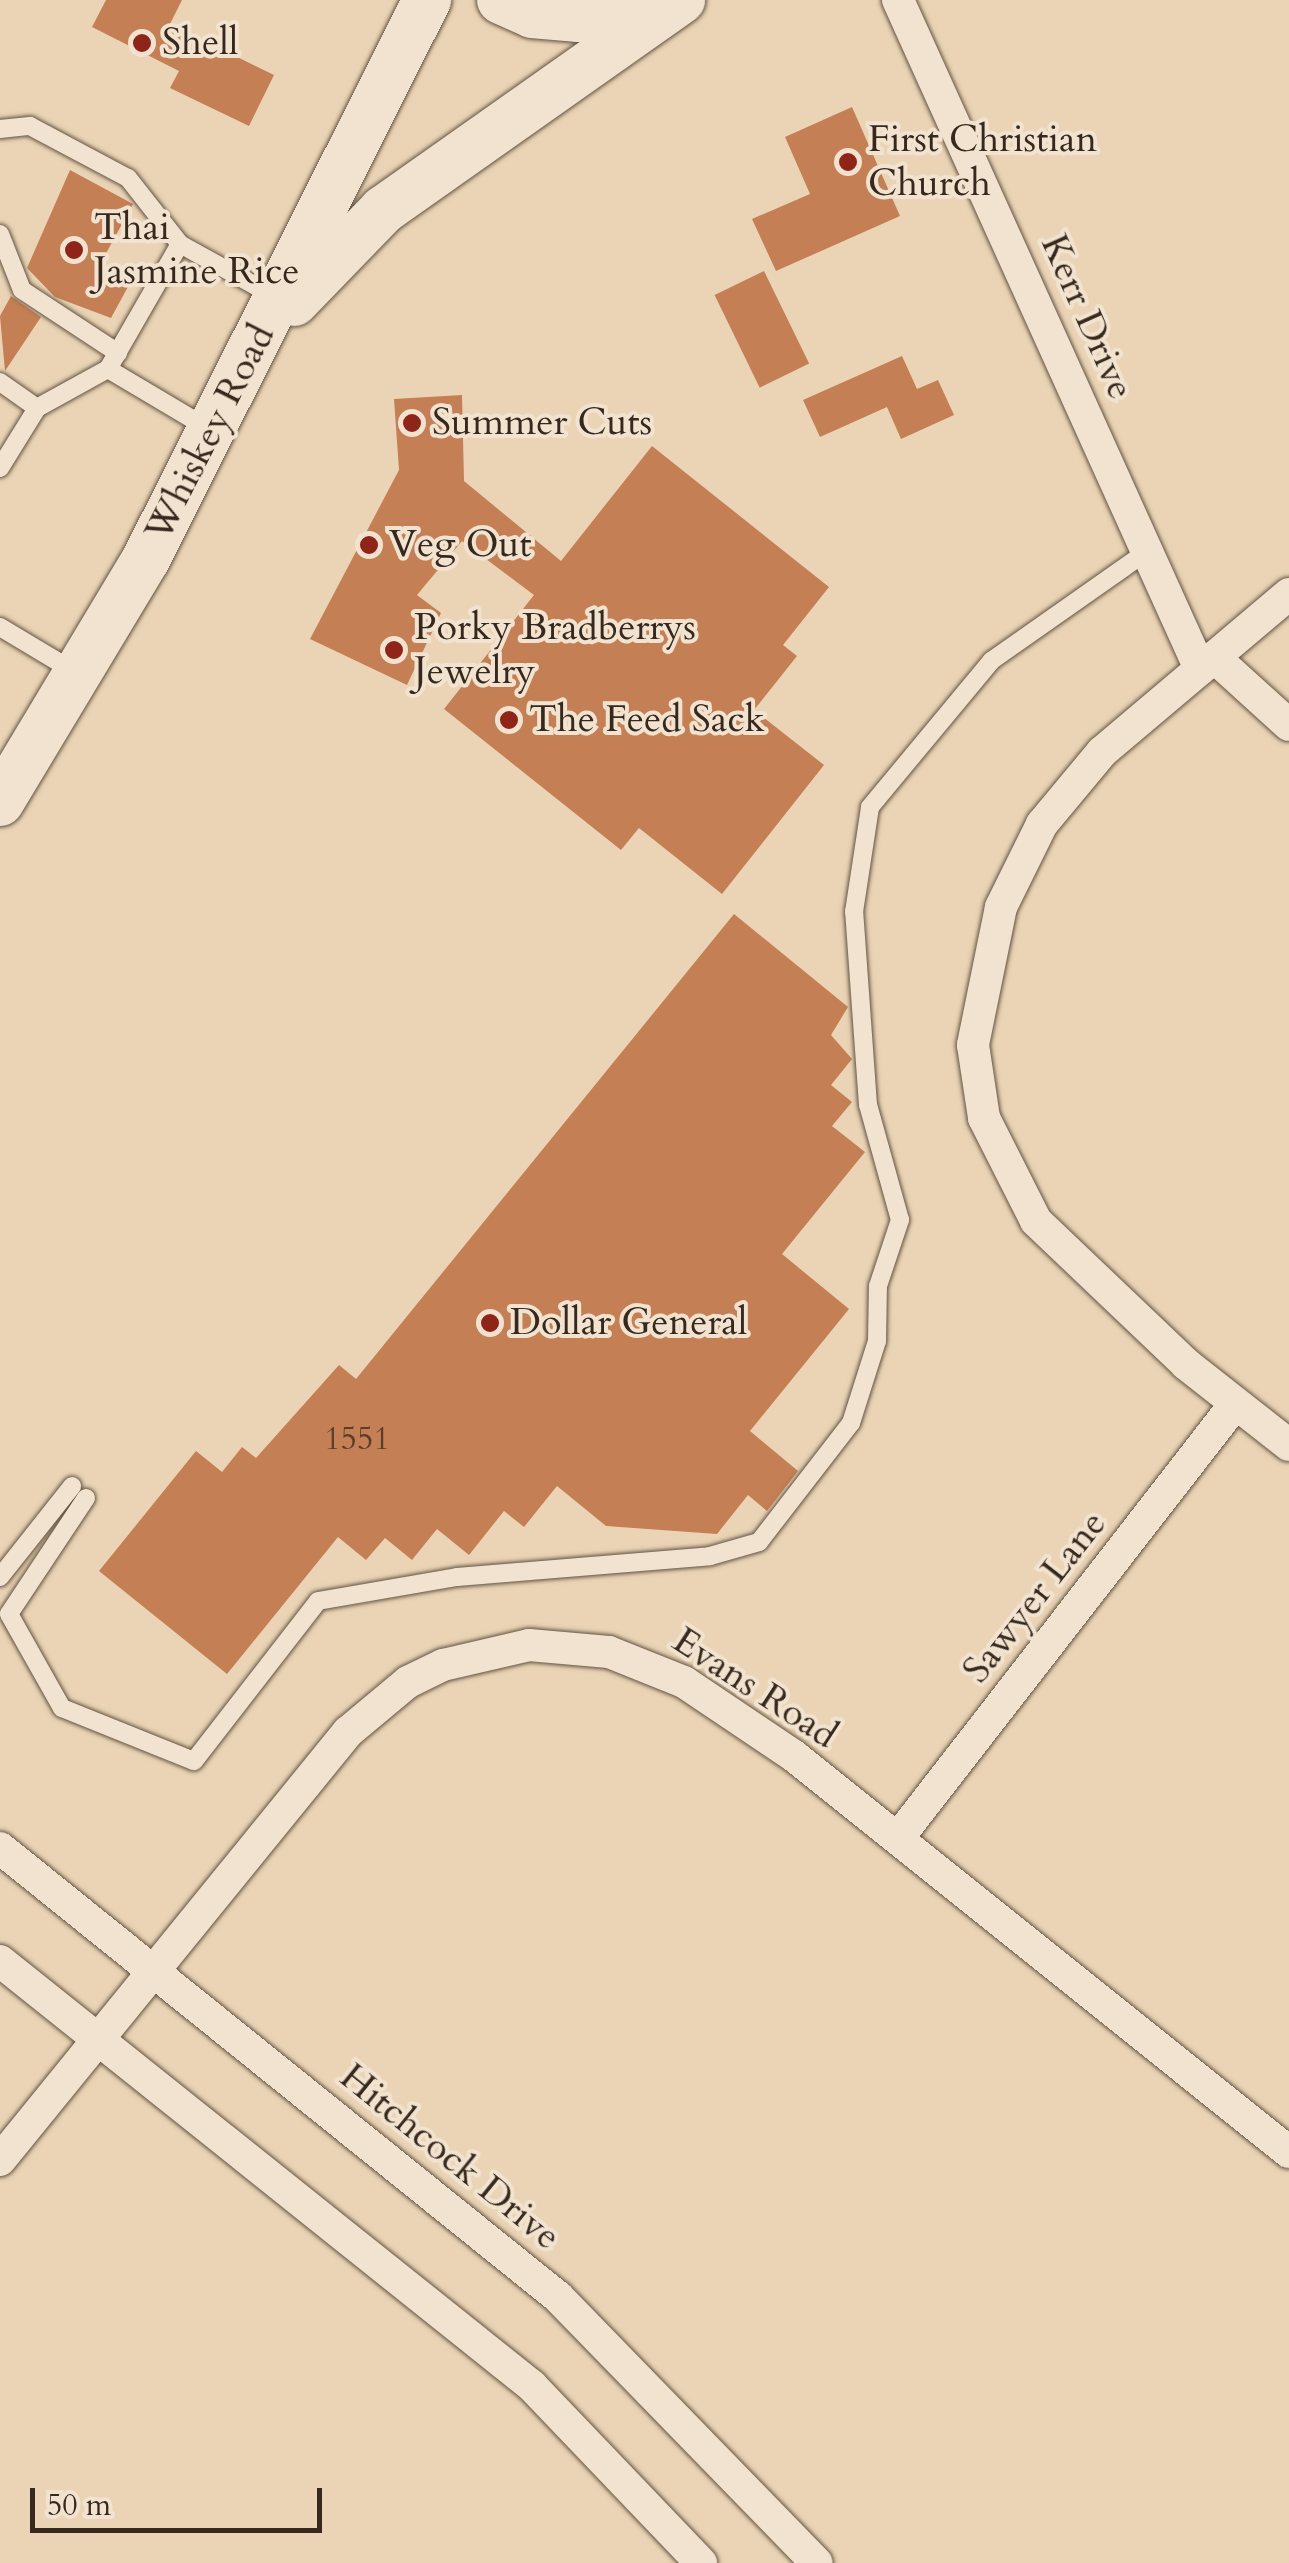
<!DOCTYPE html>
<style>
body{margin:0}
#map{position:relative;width:1289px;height:2563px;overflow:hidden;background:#ead4b5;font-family:Cardo,serif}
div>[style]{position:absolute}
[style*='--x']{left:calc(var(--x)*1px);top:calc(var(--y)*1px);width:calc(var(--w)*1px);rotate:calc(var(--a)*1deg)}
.building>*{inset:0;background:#c47f54;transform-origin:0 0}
.roads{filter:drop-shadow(0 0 2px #635343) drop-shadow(0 0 2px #635343)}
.lane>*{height:18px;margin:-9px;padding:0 9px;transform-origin:9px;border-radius:9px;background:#f1e3cf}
.street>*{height:32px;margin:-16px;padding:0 16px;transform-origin:16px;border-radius:16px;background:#f1e3cf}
.secondary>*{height:48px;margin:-24px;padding:0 24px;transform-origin:24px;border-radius:24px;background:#f1e3cf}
.dots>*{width:28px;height:28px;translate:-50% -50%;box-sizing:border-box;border:5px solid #f1e3cf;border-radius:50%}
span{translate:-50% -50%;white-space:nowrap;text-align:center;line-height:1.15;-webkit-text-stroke:8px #f1e3cf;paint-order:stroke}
.number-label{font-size:32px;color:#5a3e2b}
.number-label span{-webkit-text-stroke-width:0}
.poi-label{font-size:38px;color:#36281d}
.left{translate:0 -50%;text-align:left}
.street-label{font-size:38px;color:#36281d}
.scale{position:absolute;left:30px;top:2488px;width:292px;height:45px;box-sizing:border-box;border:5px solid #36281d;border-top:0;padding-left:12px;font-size:30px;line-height:35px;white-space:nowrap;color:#36281d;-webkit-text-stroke:8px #f1e3cf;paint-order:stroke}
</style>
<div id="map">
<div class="building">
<div style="clip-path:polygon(106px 0,182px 0,170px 24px,274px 75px,249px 126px,170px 88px,179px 71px,92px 27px)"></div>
<div style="clip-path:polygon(852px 107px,900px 216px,776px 271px,752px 219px,810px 194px,785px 137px)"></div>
<div style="clip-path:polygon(70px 170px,133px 204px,98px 268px,129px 285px,111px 318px,55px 297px,27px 268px)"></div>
<div style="left:764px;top:271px;width:103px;height:55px;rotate:64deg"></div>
<div style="clip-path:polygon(11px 296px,41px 317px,5px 371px,0 316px)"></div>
<div style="clip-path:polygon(902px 356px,917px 389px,938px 380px,954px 415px,901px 439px,887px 407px,820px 437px,803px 400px)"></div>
<div style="clip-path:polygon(462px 395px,464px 481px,561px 561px,652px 446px,829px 587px,783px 645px,797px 656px,754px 710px,824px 765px,722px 894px,639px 828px,621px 850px,444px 709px,534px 595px,462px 541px,417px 595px,441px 613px,407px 685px,310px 639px,399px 470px,394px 399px)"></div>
<div style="clip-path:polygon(734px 914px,848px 1007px,831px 1035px,852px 1059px,831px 1085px,852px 1102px,832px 1126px,865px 1152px,782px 1254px,849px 1309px,750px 1431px,798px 1471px,767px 1511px,748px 1495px,717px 1534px,606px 1526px,557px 1486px,524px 1527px,504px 1511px,469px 1555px,437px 1529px,412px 1560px,385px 1538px,366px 1560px,338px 1537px,227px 1674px,99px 1571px,196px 1451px,222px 1472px,242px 1447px,256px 1458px,339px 1365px,356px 1379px)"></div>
</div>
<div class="roads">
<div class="lane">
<div style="--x:0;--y:129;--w:30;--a:-6"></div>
<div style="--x:30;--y:126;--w:111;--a:28"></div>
<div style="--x:128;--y:178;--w:84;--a:51.8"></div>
<div style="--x:0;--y:234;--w:60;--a:68.6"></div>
<div style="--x:22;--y:290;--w:115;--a:33.3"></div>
<div style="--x:108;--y:369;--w:144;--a:-60.1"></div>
<div style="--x:180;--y:244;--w:107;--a:29"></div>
<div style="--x:0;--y:382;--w:45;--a:35.1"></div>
<div style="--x:0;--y:468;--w:70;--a:-58.3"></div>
<div style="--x:37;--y:408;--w:81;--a:-28.8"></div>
<div style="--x:108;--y:369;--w:117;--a:30.7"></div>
<div style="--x:0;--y:627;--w:90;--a:30.9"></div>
<div style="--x:86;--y:1498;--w:139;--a:123.6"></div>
<div style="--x:9;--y:1614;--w:108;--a:60.6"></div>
<div style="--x:62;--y:1708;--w:142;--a:21.9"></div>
<div style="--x:194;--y:1761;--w:202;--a:-52.2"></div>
<div style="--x:318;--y:1601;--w:141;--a:-9.8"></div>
<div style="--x:457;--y:1577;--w:254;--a:-4.7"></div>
<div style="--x:710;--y:1556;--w:51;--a:-15.9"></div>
<div style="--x:759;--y:1542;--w:150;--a:-52.3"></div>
<div style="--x:851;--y:1423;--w:86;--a:-72.4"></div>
<div style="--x:877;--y:1341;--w:55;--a:-89"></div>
<div style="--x:878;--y:1286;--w:70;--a:-71.6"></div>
<div style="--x:900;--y:1220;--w:119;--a:-105.5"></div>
<div style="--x:868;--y:1105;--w:194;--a:-94.1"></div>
<div style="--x:854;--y:912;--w:106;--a:-81.3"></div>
<div style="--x:870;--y:807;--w:190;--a:-50.3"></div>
<div style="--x:991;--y:661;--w:193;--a:-35.1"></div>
<div style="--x:0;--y:1577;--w:116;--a:-51.6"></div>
</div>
<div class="street">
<div style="--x:898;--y:0;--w:734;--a:65.7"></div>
<div style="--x:1289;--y:594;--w:245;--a:139.8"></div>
<div style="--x:1102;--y:752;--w:94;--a:129.8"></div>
<div style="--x:1042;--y:824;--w:93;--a:116.3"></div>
<div style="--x:1001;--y:907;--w:141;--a:101.5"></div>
<div style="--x:973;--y:1045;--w:74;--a:81.4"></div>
<div style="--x:984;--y:1118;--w:115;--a:63.2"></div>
<div style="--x:1036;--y:1221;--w:207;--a:43.6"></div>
<div style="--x:1186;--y:1364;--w:131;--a:38.2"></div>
<div style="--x:1214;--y:657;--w:101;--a:42.2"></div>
<div style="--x:898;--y:1838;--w:549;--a:-52.17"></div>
<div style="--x:0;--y:1848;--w:716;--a:38.82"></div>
<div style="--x:558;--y:2297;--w:371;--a:45.8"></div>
<div style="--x:0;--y:1961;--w:681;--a:38.62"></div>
<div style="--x:532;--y:2386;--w:245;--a:46.3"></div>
<div style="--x:0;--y:2160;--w:552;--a:-50.89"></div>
<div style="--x:348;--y:1732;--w:78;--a:-39.8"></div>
<div style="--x:408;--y:1682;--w:39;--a:-26"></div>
<div style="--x:443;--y:1665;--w:88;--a:-13.1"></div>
<div style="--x:529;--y:1645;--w:80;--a:5"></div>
<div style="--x:609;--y:1652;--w:81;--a:21.8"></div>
<div style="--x:684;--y:1682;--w:133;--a:33.9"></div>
<div style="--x:794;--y:1756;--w:634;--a:38.66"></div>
</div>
<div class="secondary">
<div style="--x:501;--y:0;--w:34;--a:24"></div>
<div style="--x:532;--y:14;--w:47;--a:4.9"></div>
<div style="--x:579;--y:18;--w:86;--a:-11.4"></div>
<div style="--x:294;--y:302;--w:128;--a:-45.9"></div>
<div style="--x:383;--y:210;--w:365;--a:-35.2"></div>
<div style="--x:0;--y:802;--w:283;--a:-59"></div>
<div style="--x:146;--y:559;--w:626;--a:-63.31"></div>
</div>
</div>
<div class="dots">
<div style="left:142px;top:43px;background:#8f2418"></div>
<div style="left:848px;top:162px;background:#8f2418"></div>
<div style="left:74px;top:250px;background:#8f2418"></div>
<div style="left:412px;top:423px;background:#8f2418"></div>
<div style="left:369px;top:545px;background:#8f2418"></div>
<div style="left:394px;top:650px;background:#8f2418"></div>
<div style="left:509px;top:720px;background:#8f2418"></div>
<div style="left:490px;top:1323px;background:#8f2418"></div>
</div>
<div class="number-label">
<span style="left:357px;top:1439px">1551</span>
</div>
<div class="poi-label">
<span class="left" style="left:162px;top:43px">Shell</span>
<span class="left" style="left:868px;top:162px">First Christian<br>Church</span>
<span class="left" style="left:94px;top:250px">Thai<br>Jasmine Rice</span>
<span class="left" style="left:432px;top:423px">Summer Cuts</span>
<span class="left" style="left:389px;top:545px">Veg Out</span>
<span class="left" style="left:414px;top:650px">Porky Bradberrys<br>Jewelry</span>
<span class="left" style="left:529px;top:720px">The Feed Sack</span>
<span class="left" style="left:510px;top:1323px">Dollar General</span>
</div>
<div class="street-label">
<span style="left:1087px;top:317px;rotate:66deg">Kerr Drive</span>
<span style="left:210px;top:433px;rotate:-63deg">Whiskey Road</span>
<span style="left:1035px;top:1597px;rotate:-52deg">Sawyer Lane</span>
<span style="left:755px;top:1688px;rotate:33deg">Evans Road</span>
<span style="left:450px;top:2157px;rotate:39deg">Hitchcock Drive</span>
</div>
<div class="scale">50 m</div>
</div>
